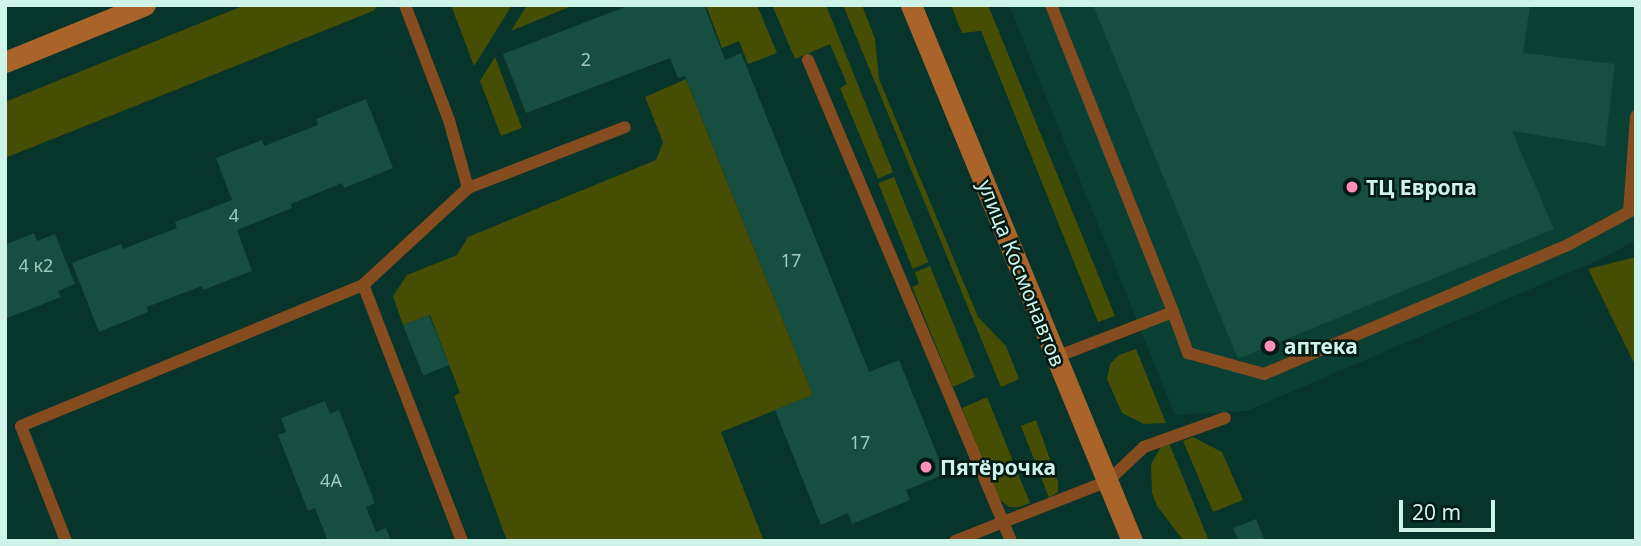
<!DOCTYPE html>
<meta charset="utf-8">
<style>
body{margin:0}
#map{position:relative;width:1641px;height:546px;overflow:hidden;background:#07342b;font-family:"Noto Sans",sans-serif}
div>[style]{position:absolute}
[style*='--x']{left:calc(var(--x)*1px);top:calc(var(--y)*1px);width:calc(var(--w)*1px);rotate:calc(var(--a)*1deg)}
.built>*{inset:0;background:#0a3f34}
.green>*{inset:0;background:#464e03;transform-origin:0 0}
.building>*{inset:0;background:#164e42;transform-origin:0 0}
.service>*{height:12px;margin:-6px;padding:0 6px;transform-origin:6px;border-radius:6px;background:#854c1f}
.secondary>*{height:21px;margin:-10.5px;padding:0 10.5px;transform-origin:10.5px;border-radius:10.5px;background:#aa6329}
.dots>*{width:19px;height:19px;translate:-50% -50%;box-sizing:border-box;border:4px solid #021914;border-radius:50%}
span{translate:-50% -50%;white-space:nowrap;text-align:center;line-height:1.15;-webkit-text-stroke:5px #021914;paint-order:stroke}
.number-label{font-size:18px;color:#a0cabf}
.number-label span{-webkit-text-stroke-width:0}
.poi-label{font-size:21px;color:#cef4e9;font-weight:700}
.left{translate:0 -50%;text-align:left}
.street-label{font-size:21px;color:#cef4e9}
.frame{position:absolute;inset:0;border:7px solid #cef4e9;pointer-events:none}
.scale{position:absolute;left:1399px;top:500px;width:96px;height:32px;box-sizing:border-box;border:4px solid #cef4e9;border-top:0;padding-left:9px;font-size:21px;line-height:24px;white-space:nowrap;color:#cef4e9;-webkit-text-stroke:5px #021914;paint-order:stroke}
</style>
<div id="map">
<div class="built">
<div style="clip-path:polygon(1009px 5px,1636px 5px,1636px 240px,1605px 257px,1247px 411px,1175px 415px)"></div>
</div>
<div class="green">
<div style="clip-path:polygon(245px 5px,379px 5px,373px 11px,5px 158px,5px 102px)"></div>
<div style="clip-path:polygon(451px 5px,512px 5px,474px 66px)"></div>
<div style="clip-path:polygon(527px 5px,574px 5px,511px 31px)"></div>
<div style="clip-path:polygon(706px 5px,757px 5px,777px 53px,748px 64px,739px 41px,722px 48px)"></div>
<div style="clip-path:polygon(772px 5px,826px 5px,893px 172px,878px 179px,840px 88px,847px 84px,830px 44px,795px 59px)"></div>
<div style="clip-path:polygon(843px 5px,862px 5px,875px 39px,879px 79px,978px 317px,1006px 346px,1019px 379px,1001px 387px)"></div>
<div style="clip-path:polygon(951px 5px,988px 5px,1115px 316px,1098px 322px,981px 31px,962px 33px)"></div>
<div style="clip-path:polygon(495px 57px,522px 128px,501px 136px,480px 81px)"></div>
<div style="clip-path:polygon(686px 79px,813px 395px,721px 432px,764px 541px,507px 541px,454px 396px,460px 393px,430px 315px,403px 325px,393px 296px,407px 275px,457px 255px,468px 237px,656px 160px,663px 142px,645px 97px)"></div>
<div style="left:894px;top:177px;width:92px;height:17px;rotate:68deg"></div>
<div style="clip-path:polygon(1636px 257px,1636px 367px,1588px 269px)"></div>
<div style="clip-path:polygon(930px 266px,975px 377px,953px 387px,912px 287px,919px 284px,915px 272px)"></div>
<div style="clip-path:polygon(1136px 349px,1166px 423px,1144px 424px,1122px 413px,1107px 379px,1110px 364px,1119px 355px)"></div>
<div style="clip-path:polygon(987px 397px,1030px 503px,1019px 507px,1009px 507px,999px 499px,962px 408px)"></div>
<div style="clip-path:polygon(1036px 420px,1058px 482px,1058px 492px,1049px 498px,1021px 426px)"></div>
<div style="clip-path:polygon(1193px 437px,1222px 452px,1243px 500px,1213px 512px,1183px 441px)"></div>
<div style="clip-path:polygon(1169px 443px,1209px 541px,1183px 540px,1157px 506px,1152px 493px,1151px 464px,1161px 447px)"></div>
</div>
<div class="building">
<div style="clip-path:polygon(630px 5px,704px 5px,725px 60px,741px 53px,869px 372px,899px 360px,945px 474px,906px 490px,910px 500px,852px 524px,848px 513px,821px 525px,775px 410px,813px 395px,685px 76px,678px 78px,670px 58px,526px 113px,503px 54px)"></div>
<div style="clip-path:polygon(1093px 5px,1530px 5px,1523px 53px,1615px 64px,1605px 146px,1512px 131px,1554px 229px,1238px 359px)"></div>
<div style="clip-path:polygon(366px 99px,393px 168px,344px 188px,342px 183px,291px 204px,292px 208px,237px 230px,252px 271px,203px 290px,202px 286px,147px 307px,148px 312px,99px 332px,72px 263px,121px 244px,123px 249px,177px 228px,175px 222px,232px 200px,216px 158px,262px 140px,264px 146px,318px 125px,316px 119px)"></div>
<div style="clip-path:polygon(34px 233px,37px 241px,55px 234px,75px 284px,58px 291px,61px 297px,5px 319px,5px 245px)"></div>
<div style="left:429px;top:315px;width:54px;height:28px;rotate:68deg"></div>
<div style="clip-path:polygon(325px 401px,330px 414px,339px 410px,375px 503px,366px 507px,376px 532px,386px 528px,391px 541px,328px 541px,315px 508px,308px 511px,278px 435px,286px 432px,281px 418px)"></div>
<div style="clip-path:polygon(1256px 519px,1265px 541px,1238px 541px,1233px 528px)"></div>
</div>
<div class="service">
<div style="--x:405;--y:5;--w:123;--a:69.1"></div>
<div style="--x:449;--y:120;--w:71;--a:74.4"></div>
<div style="--x:1051;--y:5;--w:330;--a:68.3"></div>
<div style="--x:1173;--y:312;--w:125;--a:159"></div>
<div style="--x:808;--y:60;--w:522;--a:67.12"></div>
<div style="--x:1173;--y:312;--w:44;--a:69.9"></div>
<div style="--x:1188;--y:353;--w:79;--a:15.4"></div>
<div style="--x:1264;--y:374;--w:328;--a:-23"></div>
<div style="--x:1566;--y:246;--w:72;--a:-28.4"></div>
<div style="--x:1629;--y:212;--w:96;--a:-85.8"></div>
<div style="--x:66;--y:541;--w:123;--a:-111.4"></div>
<div style="--x:21;--y:426;--w:370;--a:-22.4"></div>
<div style="--x:462;--y:541;--w:274;--a:-111.1"></div>
<div style="--x:363;--y:285;--w:143;--a:-42.7"></div>
<div style="--x:468;--y:188;--w:168;--a:-21.2"></div>
<div style="--x:955;--y:541;--w:164;--a:-21.4"></div>
<div style="--x:1108;--y:481;--w:50;--a:-43.4"></div>
<div style="--x:1144;--y:447;--w:86;--a:-19.7"></div>
</div>
<div class="secondary">
<div style="--x:911;--y:5;--w:580;--a:67.59"></div>
<div style="--x:5;--y:62;--w:151;--a:-22.2"></div>
</div>
<div class="dots">
<div style="left:1352px;top:187px;background:#ff8eba"></div>
<div style="left:1270px;top:346px;background:#ff8eba"></div>
<div style="left:926px;top:467px;background:#ff8eba"></div>
</div>
<div class="number-label">
<span style="left:586px;top:59px">2</span>
<span style="left:234px;top:215px">4</span>
<span style="left:791px;top:260px">17</span>
<span style="left:36px;top:265px">4 к2</span>
<span style="left:860px;top:442px">17</span>
<span style="left:331px;top:480px">4А</span>
</div>
<div class="poi-label">
<span class="left" style="left:1366px;top:187px">ТЦ Европа</span>
<span class="left" style="left:1284px;top:346px">аптека</span>
<span class="left" style="left:940px;top:467px">Пятёрочка</span>
</div>
<div class="street-label">
<span style="left:1022px;top:273px;rotate:68deg">улица Космонавтов</span>
</div>
<div class="frame"></div>
<div class="scale">20 m</div>
</div>
